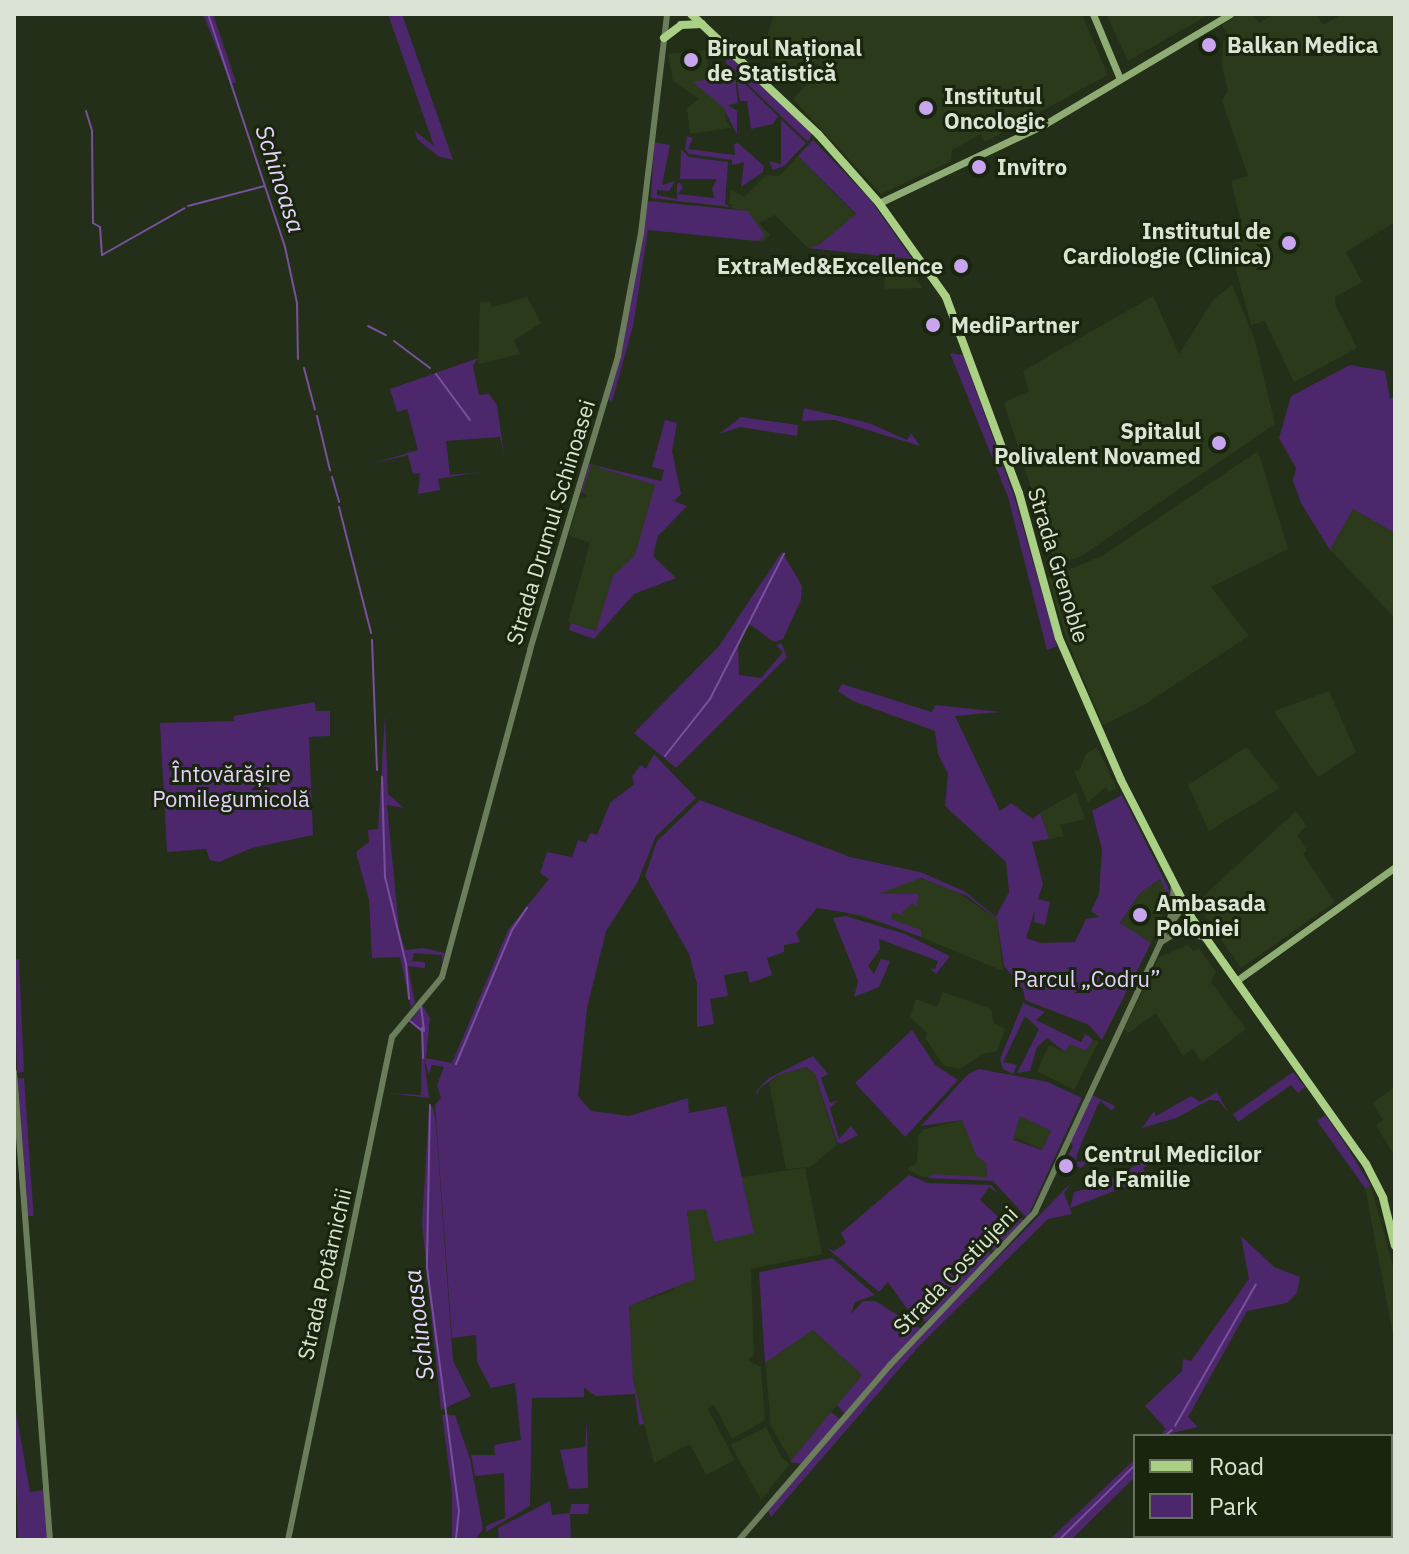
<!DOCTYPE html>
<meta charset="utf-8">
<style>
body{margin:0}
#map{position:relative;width:1409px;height:1554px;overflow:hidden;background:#232f18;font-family:"IBM Plex Sans",sans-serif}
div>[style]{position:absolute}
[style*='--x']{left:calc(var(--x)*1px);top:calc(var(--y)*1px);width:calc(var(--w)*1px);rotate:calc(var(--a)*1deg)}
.built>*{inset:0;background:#2b3a1b}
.green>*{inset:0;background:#4c276c;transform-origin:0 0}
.stream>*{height:2px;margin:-1px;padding:0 1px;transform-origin:1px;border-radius:1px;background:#78509e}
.tertiary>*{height:6px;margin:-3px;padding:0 3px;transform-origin:3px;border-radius:3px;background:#6b7d5a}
.secondary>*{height:7px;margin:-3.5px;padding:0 3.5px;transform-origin:3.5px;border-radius:3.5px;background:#8eac73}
.primary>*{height:8px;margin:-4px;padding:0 4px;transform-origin:4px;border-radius:4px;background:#aad086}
.dots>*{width:22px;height:22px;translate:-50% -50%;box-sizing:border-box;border:4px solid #1a250e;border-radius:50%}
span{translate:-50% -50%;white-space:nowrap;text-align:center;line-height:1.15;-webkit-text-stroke:6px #1a250e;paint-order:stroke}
.poi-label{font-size:22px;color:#dbe3d4;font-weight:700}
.left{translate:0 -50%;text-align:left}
.right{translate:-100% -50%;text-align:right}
.street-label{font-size:22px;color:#dbe3d4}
.park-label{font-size:22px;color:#e4d0fc}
.water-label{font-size:24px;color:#e7d3ff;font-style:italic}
.frame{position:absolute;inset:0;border:16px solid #dbe3d4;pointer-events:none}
.legend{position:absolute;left:1133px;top:1434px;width:260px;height:104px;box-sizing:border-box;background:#1a250e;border:2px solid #67715d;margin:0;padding:10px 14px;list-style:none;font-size:24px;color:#dbe3d4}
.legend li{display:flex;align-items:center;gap:16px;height:40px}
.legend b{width:40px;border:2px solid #67715d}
</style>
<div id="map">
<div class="built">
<div style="clip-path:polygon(774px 14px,1082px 14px,1108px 75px,985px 142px,981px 134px,952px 150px,951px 161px,881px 194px,793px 99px,822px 66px,811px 63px,795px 75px,762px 52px)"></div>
<div style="clip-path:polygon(1106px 14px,1210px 14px,1128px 61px)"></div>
<div style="clip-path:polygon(1240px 14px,1253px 14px,1259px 23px,1274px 14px,1316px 14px,1323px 25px,1343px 14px,1392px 14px,1395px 19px,1395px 222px,1346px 252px,1362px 282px,1335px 297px,1335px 304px,1357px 348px,1294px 382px,1265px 321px,1251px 325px,1230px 248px,1244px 235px,1231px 181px,1248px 176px,1222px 101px,1228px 91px,1222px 67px,1223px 41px,1229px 37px,1222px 25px)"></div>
<div style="clip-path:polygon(707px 50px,709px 78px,725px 99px,726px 121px,732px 128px,690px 134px,687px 108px,699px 99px,673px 81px,668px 54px)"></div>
<div style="clip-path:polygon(798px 156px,898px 258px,808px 248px,775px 215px,759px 223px,770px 235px,763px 242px,645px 229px,653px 201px,741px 211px,730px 207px,734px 205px,729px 204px,731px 190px,744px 197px,766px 175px,779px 176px)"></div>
<div style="clip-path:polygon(875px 260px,906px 263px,922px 288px,884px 289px,885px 275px,873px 273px)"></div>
<div style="clip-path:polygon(1232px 285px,1254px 337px,1275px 424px,1080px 557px,1055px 564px,1004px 403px,1029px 391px,1023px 371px,1153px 296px,1179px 354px,1214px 299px)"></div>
<div style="clip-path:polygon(527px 297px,541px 323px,514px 340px,520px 354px,478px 364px,480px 302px,491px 301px,492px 307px)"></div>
<div style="clip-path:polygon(1258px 451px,1288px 549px,1211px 587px,1249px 636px,1144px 705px,1103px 725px,1066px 638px,1048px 578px,1102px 556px)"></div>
<div style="clip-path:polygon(591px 465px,656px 485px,635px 555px,613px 576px,596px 631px,568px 622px,590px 543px,569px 535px,579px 499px,587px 497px,582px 491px)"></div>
<div style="clip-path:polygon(1353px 509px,1395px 533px,1395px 618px,1330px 550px)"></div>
<div style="clip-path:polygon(1329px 691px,1356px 752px,1318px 777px,1274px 711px)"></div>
<div style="clip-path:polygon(1097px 747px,1117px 789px,1109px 792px,1106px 787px,1088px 802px,1073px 769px,1079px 771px,1086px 754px)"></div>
<div style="clip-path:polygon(1246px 747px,1280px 788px,1209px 831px,1188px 785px)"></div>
<div style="clip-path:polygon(1076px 792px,1085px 819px,1060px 825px,1064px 836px,1049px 839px,1040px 813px)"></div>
<div style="clip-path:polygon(1296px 811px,1307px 826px,1297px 835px,1307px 850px,1303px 854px,1335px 902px,1241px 968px,1196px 903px)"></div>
<div style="clip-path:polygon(908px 875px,951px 888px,997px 919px,1003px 971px,899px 928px,843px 912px)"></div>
<div style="clip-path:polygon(1161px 879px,1170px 897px,1151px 943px,1120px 924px,1140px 893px)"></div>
<div style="clip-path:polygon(1188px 945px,1194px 951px,1199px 948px,1216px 972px,1211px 982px,1246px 1029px,1202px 1062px,1193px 1049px,1183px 1056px,1156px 1013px,1129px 1033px,1124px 1030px,1159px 957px)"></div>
<div style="clip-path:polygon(943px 992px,991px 1009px,994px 1023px,1005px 1029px,997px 1051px,982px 1054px,960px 1069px,944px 1066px,925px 1038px,927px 1033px,910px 1017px,916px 999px,937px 1007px)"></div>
<div style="clip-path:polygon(1093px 1040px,1099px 1041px,1074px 1090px,1037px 1071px,1049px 1045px,1065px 1052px,1070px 1043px,1086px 1051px)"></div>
<div style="clip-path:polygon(805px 1067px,815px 1074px,837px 1145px,810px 1167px,786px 1169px,769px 1083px,778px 1075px)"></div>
<div style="clip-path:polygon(1395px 1087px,1395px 1157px,1376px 1125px,1383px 1120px,1372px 1103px)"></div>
<div style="clip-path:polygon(1020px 1116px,1051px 1131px,1043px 1150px,1017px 1138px,1013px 1141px)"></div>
<div style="clip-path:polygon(963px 1120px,986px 1163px,987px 1178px,922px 1177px,907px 1169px,917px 1163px,918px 1136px,924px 1129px)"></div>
<div style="clip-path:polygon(805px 1168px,822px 1254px,751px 1269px,754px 1355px,748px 1360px,761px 1367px,765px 1420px,732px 1439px,714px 1405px,708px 1409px,735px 1460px,706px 1475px,690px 1444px,654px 1463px,633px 1379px,629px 1305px,673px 1291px,689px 1242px,687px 1211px,706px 1208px,754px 1233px,741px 1177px)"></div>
<div style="clip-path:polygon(1371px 1186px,1395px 1274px,1395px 1345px,1365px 1188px)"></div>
<div style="clip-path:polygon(813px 1330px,862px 1375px,791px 1461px,771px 1426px,765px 1363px)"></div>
<div style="clip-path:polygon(766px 1427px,781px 1457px,790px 1464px,761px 1500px,731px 1445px)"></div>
</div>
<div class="green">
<div style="clip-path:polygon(203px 14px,213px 14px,236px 82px,231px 84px)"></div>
<div style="clip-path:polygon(388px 14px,402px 14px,453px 160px,438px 156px,417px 139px,415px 131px,434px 146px)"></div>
<div style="clip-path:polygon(730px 56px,812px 133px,808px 142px,736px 73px,739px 68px,735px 71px,725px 62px)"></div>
<div style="clip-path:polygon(735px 75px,738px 103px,728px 105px,737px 111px,737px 135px,723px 107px,693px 82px)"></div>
<div style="clip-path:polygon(736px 75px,778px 116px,773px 124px,751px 129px,747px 101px,740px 101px)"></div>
<div style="clip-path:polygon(781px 119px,806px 143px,784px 166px,773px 170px,769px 161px,781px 164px)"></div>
<div style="clip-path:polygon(687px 136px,693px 138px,688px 149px,735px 155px,734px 144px,738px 143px,764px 166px,763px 172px,741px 187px,744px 162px,732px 165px,732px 160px,689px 154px,685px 149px)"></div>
<div style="clip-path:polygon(813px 140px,870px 199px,912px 259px,808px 248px,819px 245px,856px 214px,798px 156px)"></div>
<div style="clip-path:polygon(654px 142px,670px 145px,662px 185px,675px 181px,669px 191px,657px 190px,657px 195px,677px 199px,677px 184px,679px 182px,683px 188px,678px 194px,714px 198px,712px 188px,717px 179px,680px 179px,681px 149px,689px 157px,728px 162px,725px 204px,730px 207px,651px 198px)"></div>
<div style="clip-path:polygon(647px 201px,748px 211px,765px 236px,758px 241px,648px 230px,633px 326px,612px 402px,608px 399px)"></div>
<div style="clip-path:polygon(950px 353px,963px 355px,1015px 499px,1057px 646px,1047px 650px,1008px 497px)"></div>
<div style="clip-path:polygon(478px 358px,473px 366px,479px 395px,489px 394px,497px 405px,504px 455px,500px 437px,446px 441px,450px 475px,479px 472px,438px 479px,440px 490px,418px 494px,420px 473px,413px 474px,408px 455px,371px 464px,418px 450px,407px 409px,397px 412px,390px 389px)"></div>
<div style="clip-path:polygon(1350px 365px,1385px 371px,1390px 398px,1395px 398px,1395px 533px,1353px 509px,1330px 550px,1301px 503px,1293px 481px,1296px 468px,1279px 438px,1291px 396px)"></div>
<div style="clip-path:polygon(804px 408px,869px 423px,907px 440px,911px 433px,920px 446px,835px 420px,802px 421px)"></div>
<div style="clip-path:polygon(741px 417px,798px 425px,797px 436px,740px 427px,719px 434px)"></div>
<div style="clip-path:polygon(665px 420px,677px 423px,672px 451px,681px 494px,674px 501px,687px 506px,658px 536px,653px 556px,676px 578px,634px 594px,594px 639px,569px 630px,571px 623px,596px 631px,613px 576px,635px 555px,655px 485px,591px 465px,583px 491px,587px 493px,581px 492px,589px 464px,661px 481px,664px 470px,652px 467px)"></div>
<div style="clip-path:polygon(782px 552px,802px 586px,801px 600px,783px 639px,774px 642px,748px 623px,738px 644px,739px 675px,761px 678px,783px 652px,776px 645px,781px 643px,787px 657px,676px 768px,634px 733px,719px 646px)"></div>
<div style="clip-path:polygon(842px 684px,932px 712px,935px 705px,1001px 712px,955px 716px,1000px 811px,1011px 803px,1033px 819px,1040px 813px,1049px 839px,1032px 842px,1043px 884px,1038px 899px,1050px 902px,1045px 925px,1034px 922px,1035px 910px,1026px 938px,1041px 943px,1075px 942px,1086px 919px,1099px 917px,1091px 911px,1099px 894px,1102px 850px,1092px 811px,1122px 795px,1168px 887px,1171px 898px,1170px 903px,1160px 879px,1140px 893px,1120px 923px,1151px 943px,1102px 1040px,1089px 1025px,1025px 1000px,1023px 989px,1004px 966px,997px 919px,967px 896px,921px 878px,878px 894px,919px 894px,916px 907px,913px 903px,902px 912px,904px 916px,893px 912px,891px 919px,921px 930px,921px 937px,861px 915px,817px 908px,796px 933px,800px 942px,784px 945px,784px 952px,767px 958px,772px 975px,750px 983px,747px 971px,724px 975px,728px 996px,710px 999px,714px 1024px,697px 1027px,697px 984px,689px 954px,645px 876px,657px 841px,700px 800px,850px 857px,920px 872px,964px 891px,996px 917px,1009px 892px,1006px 862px,945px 806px,948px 774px,938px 754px,935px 731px,853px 701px,838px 691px)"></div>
<div style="clip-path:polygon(315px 702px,316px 711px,330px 711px,330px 736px,309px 737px,313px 835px,252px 848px,219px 862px,210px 860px,206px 849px,167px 852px,160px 723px,234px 721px,234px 716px)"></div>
<div style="clip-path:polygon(385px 715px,388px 794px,404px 808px,387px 805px,399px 929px,405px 950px,423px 948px,445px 953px,442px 964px,442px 955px,414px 953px,412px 961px,425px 962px,425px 968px,408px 966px,415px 1003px,411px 1008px,400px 957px,372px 958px,369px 900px,356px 852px,369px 842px,368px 830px,378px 829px)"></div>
<div style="clip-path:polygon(654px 754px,696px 798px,656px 836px,637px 883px,606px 931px,587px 1008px,578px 1096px,591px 1111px,629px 1116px,688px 1098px,689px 1113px,726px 1106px,754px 1233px,714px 1242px,706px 1209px,687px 1211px,695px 1279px,629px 1306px,633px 1379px,644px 1424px,639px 1425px,635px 1394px,596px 1396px,584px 1388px,584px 1397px,532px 1398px,530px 1506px,486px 1532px,486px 1526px,505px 1518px,504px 1473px,475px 1476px,471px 1455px,495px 1455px,494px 1445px,521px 1440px,515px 1383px,491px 1388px,477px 1362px,476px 1335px,452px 1338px,435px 1105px,441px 1098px,437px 1085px,444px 1067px,432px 1065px,429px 1075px,424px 1059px,429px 1098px,387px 1093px,421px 1095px,422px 1033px,410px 1022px,422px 1005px,430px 1018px,426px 1058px,452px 1063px,508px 930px,549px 879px,540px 873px,547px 852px,572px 857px,578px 840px,586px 843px,590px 833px,597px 835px,610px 803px,634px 784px,632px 776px,641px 765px,646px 769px)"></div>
<div style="clip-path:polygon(846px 916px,905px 934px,950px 956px,936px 974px,930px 968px,935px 969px,938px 961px,879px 939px,880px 949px,868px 966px,874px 974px,881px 959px,890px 961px,888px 966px,879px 987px,854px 997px,858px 981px,833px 918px)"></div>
<div style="clip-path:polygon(19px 959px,24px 1072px,17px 1073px,14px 960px)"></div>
<div style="clip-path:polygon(1023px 1003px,1045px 1012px,1036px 1020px,1081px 1042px,1085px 1035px,1079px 1032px,1089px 1036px,1093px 1040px,1086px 1051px,1070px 1044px,1065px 1052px,1047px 1038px,1037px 1047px,1030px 1071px,1017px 1073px,1039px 1029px,1025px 1016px,1003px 1062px,1017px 1065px,1013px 1074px,1003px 1069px,1000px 1059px)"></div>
<div style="clip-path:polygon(912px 1030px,935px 1065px,958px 1080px,905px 1137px,855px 1083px)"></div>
<div style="clip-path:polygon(813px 1056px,828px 1074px,821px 1078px,830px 1103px,838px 1100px,830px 1108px,839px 1139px,851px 1126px,858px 1135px,841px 1144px,837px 1142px,815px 1074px,806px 1067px,778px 1075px,759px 1089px,756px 1099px,757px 1090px,769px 1078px)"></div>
<div style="clip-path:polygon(evenodd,979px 1069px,1048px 1082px,1082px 1098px,1027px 1218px,993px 1181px,927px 1178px,933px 1174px,987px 1177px,986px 1163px,976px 1155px,962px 1120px,921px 1126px,967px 1075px,979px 1069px,1020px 1116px,1051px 1131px,1042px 1150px,1013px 1140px,1020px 1116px)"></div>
<div style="clip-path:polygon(1293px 1072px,1305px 1087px,1298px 1093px,1291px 1085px,1238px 1122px,1233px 1114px)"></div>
<div style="left:24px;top:1078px;width:138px;height:7px;rotate:86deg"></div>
<div style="clip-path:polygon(1217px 1092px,1228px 1112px,1219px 1101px,1209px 1100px,1176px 1118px,1142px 1128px,1154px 1111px,1156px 1116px,1191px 1096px,1200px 1102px)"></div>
<div style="clip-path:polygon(1092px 1095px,1115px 1106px,1112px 1111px,1100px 1101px,1096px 1109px,1077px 1154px,1076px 1162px,1088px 1161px,1081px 1168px,1065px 1161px,1073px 1146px,1069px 1141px)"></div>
<div style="clip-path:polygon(429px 1107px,433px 1107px,436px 1124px,453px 1361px,471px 1396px,441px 1410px,422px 1224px)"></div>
<div style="clip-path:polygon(1325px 1115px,1342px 1139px,1371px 1186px,1365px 1188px,1317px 1121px)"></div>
<div style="clip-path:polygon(1158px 1153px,1160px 1157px,1143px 1168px,1148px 1178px,1070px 1208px,1074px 1192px,1091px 1188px,1087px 1181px,1099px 1173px,1094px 1178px,1102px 1184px)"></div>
<div style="clip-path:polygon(909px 1175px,928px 1183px,991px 1185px,999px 1194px,989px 1187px,980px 1200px,1007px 1225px,1018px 1214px,1023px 1220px,996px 1251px,986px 1248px,992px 1255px,926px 1322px,910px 1313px,888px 1282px,879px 1292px,827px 1248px,834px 1251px,846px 1243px,841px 1233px)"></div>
<div style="clip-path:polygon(1072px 1182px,1064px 1193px,1072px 1214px,1048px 1219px,920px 1345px,771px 1517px,768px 1511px,891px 1366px)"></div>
<div style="clip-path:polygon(1241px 1236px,1274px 1267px,1300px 1277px,1297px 1293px,1287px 1303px,1247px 1311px,1188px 1417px,1198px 1427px,1159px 1436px,1166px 1429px,1145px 1406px,1182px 1371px,1183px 1359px,1191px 1361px,1249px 1279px)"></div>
<div style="clip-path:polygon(832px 1258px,875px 1295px,855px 1302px,851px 1314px,863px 1301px,875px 1301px,921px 1329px,845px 1414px,837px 1405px,862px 1375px,813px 1330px,765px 1363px,759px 1272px)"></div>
<div style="clip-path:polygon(14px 1401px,30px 1492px,44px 1490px,48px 1540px,18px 1540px)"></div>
<div style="clip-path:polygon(831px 1412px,840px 1419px,802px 1464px,790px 1462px)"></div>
<div style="clip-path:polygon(442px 1415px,455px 1415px,470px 1459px,483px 1529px,475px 1540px,452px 1540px,452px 1492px)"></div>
<div style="clip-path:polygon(587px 1420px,588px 1488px,569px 1489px,560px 1450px,585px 1447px)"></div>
<div style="clip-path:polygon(1135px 1459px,1135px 1477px,1071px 1540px,1049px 1540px)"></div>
<div style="clip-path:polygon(550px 1501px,552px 1515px,570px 1513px,571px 1504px,589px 1504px,588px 1514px,570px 1514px,571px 1540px,499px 1540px,498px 1528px)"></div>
</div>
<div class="stream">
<div style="--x:208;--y:14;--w:245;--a:71.7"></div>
<div style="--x:285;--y:247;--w:57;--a:77.9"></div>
<div style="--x:297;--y:303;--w:56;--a:89"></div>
<div style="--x:86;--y:111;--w:21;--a:73"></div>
<div style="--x:92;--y:131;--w:92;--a:89.4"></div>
<div style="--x:93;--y:223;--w:8;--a:30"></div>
<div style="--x:100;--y:227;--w:28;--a:86"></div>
<div style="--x:102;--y:255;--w:95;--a:-29.5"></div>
<div style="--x:188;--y:206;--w:79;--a:-14.7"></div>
<div style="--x:368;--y:326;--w:20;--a:27"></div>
<div style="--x:394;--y:341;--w:45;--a:36.9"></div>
<div style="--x:304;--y:368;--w:43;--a:75.3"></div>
<div style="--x:436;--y:374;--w:57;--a:53.5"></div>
<div style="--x:317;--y:416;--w:56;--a:76.5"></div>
<div style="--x:332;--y:477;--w:26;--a:74"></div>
<div style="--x:339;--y:507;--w:130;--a:75.7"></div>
<div style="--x:372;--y:640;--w:130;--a:87.8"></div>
<div style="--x:665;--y:756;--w:73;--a:-51.7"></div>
<div style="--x:710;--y:699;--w:163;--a:-63"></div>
<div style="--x:382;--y:777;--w:100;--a:88.3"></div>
<div style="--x:385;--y:877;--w:89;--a:76.4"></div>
<div style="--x:406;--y:964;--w:35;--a:85"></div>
<div style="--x:421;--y:1006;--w:25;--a:83"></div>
<div style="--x:410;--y:1021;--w:14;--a:39"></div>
<div style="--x:422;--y:1028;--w:30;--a:88"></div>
<div style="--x:456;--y:1064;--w:145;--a:-67.3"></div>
<div style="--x:512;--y:930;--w:27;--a:-56"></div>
<div style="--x:430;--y:1105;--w:163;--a:91.1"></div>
<div style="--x:427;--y:1268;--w:244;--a:82.5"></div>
<div style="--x:459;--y:1510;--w:30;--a:96"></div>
<div style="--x:1175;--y:1426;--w:163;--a:-60.3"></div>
<div style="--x:1165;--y:1436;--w:9;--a:-41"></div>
<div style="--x:1059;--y:1540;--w:107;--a:-44.6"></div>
</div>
<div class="tertiary">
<div style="--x:1172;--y:922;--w:14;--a:-54"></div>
<div style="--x:1180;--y:911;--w:8;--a:0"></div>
<div style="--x:1178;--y:931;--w:29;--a:14"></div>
<div style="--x:1163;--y:941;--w:30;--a:-33"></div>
<div style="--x:1188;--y:925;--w:9;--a:-69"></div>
<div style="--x:14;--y:1072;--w:469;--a:85.6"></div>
<div style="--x:288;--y:1540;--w:514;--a:-78.32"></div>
<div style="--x:392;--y:1037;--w:78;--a:-50.2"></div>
<div style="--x:442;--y:977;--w:339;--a:-74.9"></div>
<div style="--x:530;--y:650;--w:307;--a:-73.3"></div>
<div style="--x:618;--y:356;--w:125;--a:-79.4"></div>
<div style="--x:641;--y:233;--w:221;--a:-83.2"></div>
<div style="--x:739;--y:1540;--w:231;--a:-49.2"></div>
<div style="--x:890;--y:1365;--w:211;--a:-46.5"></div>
<div style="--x:1035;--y:1212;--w:296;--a:-65"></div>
<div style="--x:1160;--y:944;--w:34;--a:-69"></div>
<div style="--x:1172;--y:912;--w:26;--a:-86"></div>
</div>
<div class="secondary">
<div style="--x:1093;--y:14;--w:70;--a:67.4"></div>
<div style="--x:879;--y:203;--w:184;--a:-25.4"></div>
<div style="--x:1045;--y:124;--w:215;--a:-30.7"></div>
<div style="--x:1236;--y:981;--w:196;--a:-35.6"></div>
</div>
<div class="primary">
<div style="--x:691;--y:14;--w:175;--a:43.4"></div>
<div style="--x:818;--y:134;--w:92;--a:48.5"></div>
<div style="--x:879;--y:203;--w:115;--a:54.5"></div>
<div style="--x:946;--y:297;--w:209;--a:69.6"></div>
<div style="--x:1019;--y:493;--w:150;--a:74.6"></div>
<div style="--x:1059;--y:638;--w:155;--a:66.4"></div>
<div style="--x:1121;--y:780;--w:154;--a:62.9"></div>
<div style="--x:1191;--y:917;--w:303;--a:54.7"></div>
<div style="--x:1366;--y:1164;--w:38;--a:63"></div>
<div style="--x:1383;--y:1198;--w:49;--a:76"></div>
<div style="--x:664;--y:38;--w:21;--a:-37"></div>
<div style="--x:681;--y:25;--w:21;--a:-3"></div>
</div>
<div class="dots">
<div style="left:1209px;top:45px;background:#c8a5ee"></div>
<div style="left:691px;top:60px;background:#c8a5ee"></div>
<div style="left:926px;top:108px;background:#c8a5ee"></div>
<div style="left:979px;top:167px;background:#c8a5ee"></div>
<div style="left:1289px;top:243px;background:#c8a5ee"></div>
<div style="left:961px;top:266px;background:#c8a5ee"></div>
<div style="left:933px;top:325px;background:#c8a5ee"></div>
<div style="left:1219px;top:443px;background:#c8a5ee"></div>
<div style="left:1140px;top:915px;background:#c8a5ee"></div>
<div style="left:1066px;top:1166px;background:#c8a5ee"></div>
</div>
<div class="poi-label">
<span class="left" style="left:1227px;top:45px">Balkan Medica</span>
<span class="left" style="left:707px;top:60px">Biroul Național<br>de Statistică</span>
<span class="left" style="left:944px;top:108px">Institutul<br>Oncologic</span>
<span class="left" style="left:997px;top:167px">Invitro</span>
<span class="right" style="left:1271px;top:243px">Institutul de<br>Cardiologie (Clinica)</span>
<span class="right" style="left:943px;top:266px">ExtraMed&amp;Excellence</span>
<span class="left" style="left:951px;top:325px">MediPartner</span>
<span class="right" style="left:1201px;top:443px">Spitalul<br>Polivalent Novamed</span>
<span class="left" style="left:1156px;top:915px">Ambasada<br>Poloniei</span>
<span class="left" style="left:1084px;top:1166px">Centrul Medicilor<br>de Familie</span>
</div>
<div class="street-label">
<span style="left:550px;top:522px;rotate:-73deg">Strada Drumul Schinoasei</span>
<span style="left:1059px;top:565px;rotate:73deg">Strada Grenoble</span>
<span style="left:955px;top:1270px;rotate:-46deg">Strada Costiujeni</span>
<span style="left:324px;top:1274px;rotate:-77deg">Strada Potârnichii</span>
</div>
<div class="park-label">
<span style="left:231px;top:786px">Întovărășire<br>Pomilegumicolă</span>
<span style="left:1087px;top:979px">Parcul „Codru”</span>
</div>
<div class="water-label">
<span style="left:280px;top:179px;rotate:72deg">Schinoasa</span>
<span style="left:419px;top:1325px;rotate:-97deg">Schinoasa</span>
</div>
<div class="frame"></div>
<ul class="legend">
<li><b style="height:10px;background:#aad086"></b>Road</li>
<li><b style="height:22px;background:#4c276c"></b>Park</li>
</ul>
</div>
